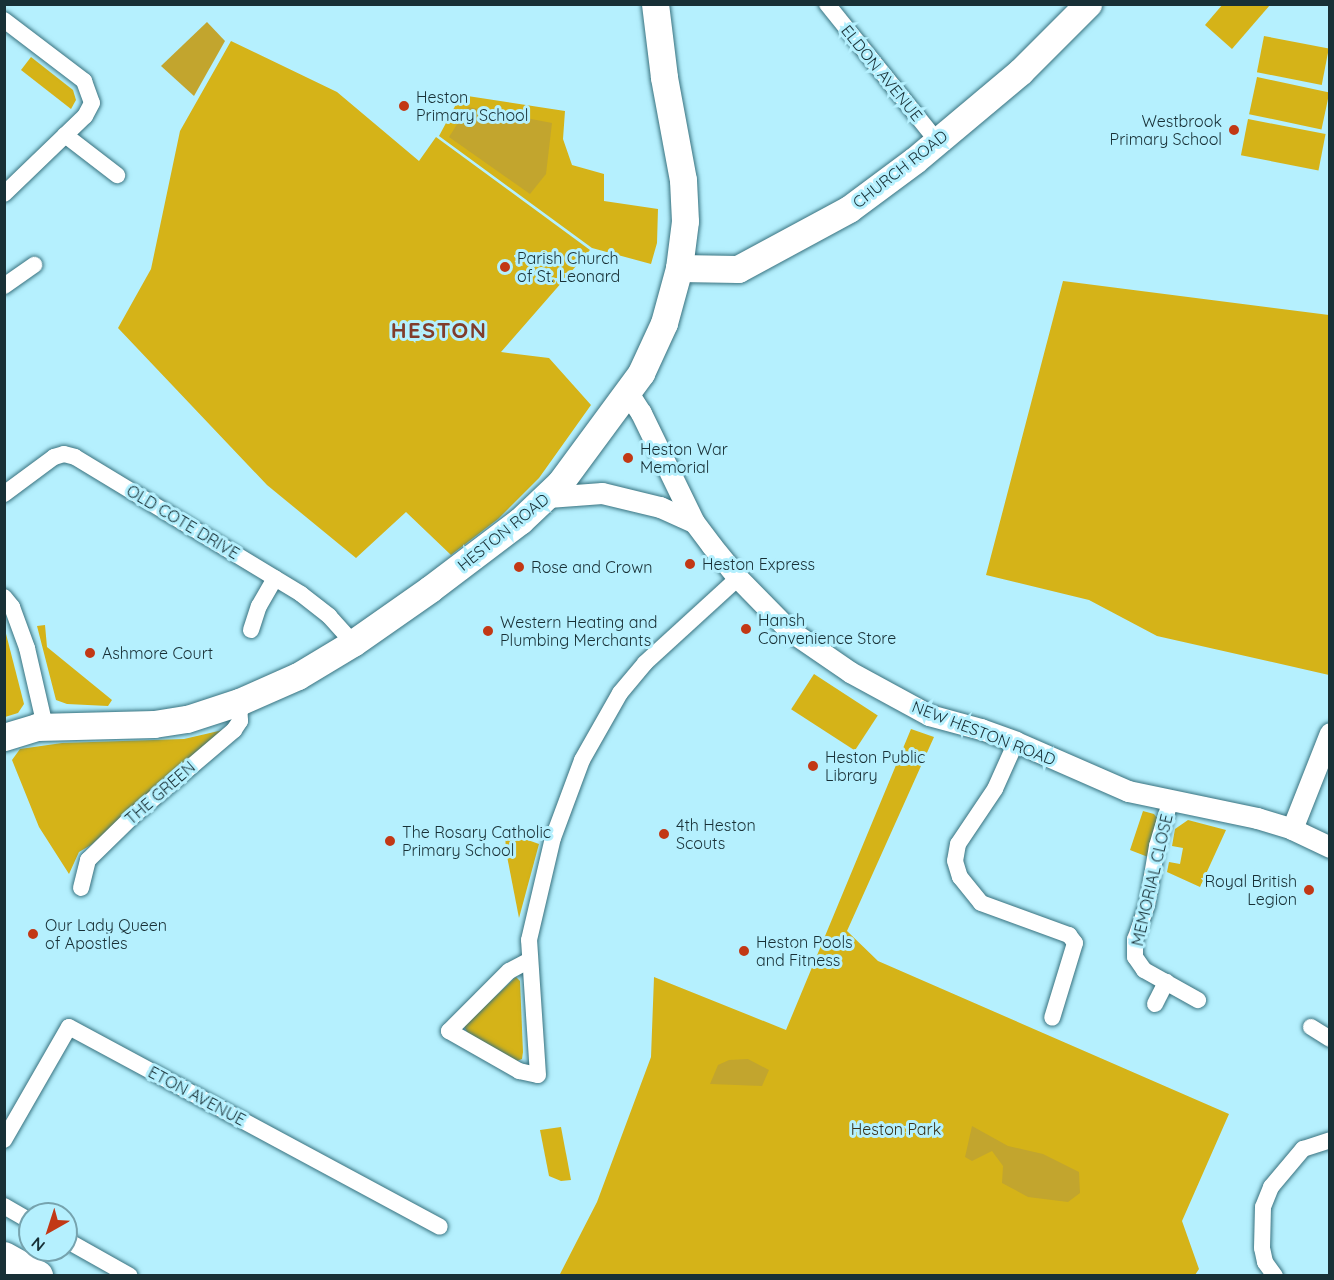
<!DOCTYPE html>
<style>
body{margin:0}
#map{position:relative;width:1334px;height:1280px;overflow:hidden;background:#b5f0fe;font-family:Quicksand,sans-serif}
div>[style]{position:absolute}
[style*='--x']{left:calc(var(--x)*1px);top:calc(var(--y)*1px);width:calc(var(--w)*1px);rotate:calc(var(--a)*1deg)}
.green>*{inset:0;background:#d5b318;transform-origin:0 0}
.forest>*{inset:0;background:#c2a52e}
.roads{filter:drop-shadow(0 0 2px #38717e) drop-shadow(0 0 2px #38717e)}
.minor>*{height:16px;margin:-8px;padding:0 8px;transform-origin:8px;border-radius:8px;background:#fff}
.tertiary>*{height:21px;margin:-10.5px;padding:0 10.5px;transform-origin:10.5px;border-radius:10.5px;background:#fff}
.primary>*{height:27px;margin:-13.5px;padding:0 13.5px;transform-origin:13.5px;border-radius:13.5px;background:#fff}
.motorway>*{height:32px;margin:-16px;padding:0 16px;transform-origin:16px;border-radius:16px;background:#fff}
.dots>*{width:16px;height:16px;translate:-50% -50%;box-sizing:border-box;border:3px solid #b5f0fe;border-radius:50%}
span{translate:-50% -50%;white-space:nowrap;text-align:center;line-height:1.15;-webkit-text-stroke:6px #b5f0fe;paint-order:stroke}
.street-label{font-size:16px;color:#183036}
.poi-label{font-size:16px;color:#183036}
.left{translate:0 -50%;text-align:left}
.right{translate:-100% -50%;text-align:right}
.park-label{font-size:16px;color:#39321a}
.district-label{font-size:22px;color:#813c2b;font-weight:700;letter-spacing:1.5px}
.frame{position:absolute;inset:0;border:6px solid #183036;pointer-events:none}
.north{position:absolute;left:18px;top:1202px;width:60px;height:60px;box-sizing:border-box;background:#b5f0fe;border:2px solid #76a3ae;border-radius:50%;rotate:219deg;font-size:16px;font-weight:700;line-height:24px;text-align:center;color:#183036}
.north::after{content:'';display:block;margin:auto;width:21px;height:27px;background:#c23815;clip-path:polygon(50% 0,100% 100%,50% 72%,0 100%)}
</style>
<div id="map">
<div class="green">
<div style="clip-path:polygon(1223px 4px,1270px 4px,1270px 5px,1232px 49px,1205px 25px)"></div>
<div style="left:1264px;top:36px;width:66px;height:37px;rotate:11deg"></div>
<div style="clip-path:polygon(231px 41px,337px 92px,419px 161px,436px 137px,590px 250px,501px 352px,549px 358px,591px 405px,539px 478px,498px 519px,451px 555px,406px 512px,356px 558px,267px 485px,118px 328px,151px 269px,180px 131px)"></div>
<div style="clip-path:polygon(31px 57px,73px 90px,76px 100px,71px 109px,21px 70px)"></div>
<div style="left:1257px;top:77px;width:74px;height:38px;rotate:12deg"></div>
<div style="clip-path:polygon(461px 95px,565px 111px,563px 139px,572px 165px,604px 174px,604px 201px,658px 209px,657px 243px,651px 264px,592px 248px,439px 136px)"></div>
<div style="left:1248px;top:119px;width:79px;height:37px;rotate:11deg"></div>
<div style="clip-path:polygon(1063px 281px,1329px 315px,1329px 675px,1157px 636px,1089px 600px,986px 575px)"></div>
<div style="clip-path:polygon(45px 625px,47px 647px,112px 700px,108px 706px,67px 704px,56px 700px,37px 626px)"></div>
<div style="clip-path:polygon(4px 626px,24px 704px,18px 713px,5px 717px)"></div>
<div style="left:814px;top:674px;width:76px;height:42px;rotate:33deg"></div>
<div style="clip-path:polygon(911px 729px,934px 737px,847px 931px,878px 961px,1229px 1114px,1182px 1221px,1199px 1269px,1195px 1275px,559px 1276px,597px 1202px,651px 1057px,654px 977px,786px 1030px)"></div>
<div style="clip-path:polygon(223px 730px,91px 845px,79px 852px,69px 874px,39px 827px,12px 760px,20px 749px,62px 743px,184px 739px)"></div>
<div style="clip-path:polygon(1143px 811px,1154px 814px,1157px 818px,1148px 857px,1130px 850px)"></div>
<div style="clip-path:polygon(1188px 820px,1226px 830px,1200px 887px,1167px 872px,1169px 862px,1180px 864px,1183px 848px,1172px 846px,1175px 829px)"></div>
<div style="clip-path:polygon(505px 832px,539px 844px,519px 918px,506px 851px)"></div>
<div style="clip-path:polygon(516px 977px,520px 981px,523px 1052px,522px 1059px,517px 1061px,468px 1034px,464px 1026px)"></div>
<div style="clip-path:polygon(561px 1127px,571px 1180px,561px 1181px,549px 1176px,540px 1130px)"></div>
</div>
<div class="forest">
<div style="clip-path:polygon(207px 22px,225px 41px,194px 96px,161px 66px)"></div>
<div style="clip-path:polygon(468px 107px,552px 123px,546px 174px,530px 194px,449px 137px)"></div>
<div style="clip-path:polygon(748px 1059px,769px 1070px,762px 1086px,710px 1084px,718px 1065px,729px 1060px)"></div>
<div style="clip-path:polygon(972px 1126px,1008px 1146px,1043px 1154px,1079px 1172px,1080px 1193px,1068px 1202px,1028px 1197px,1002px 1183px,1003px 1166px,992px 1151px,972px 1161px,965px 1157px)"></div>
</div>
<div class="roads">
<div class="minor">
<div style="--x:827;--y:4;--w:176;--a:51.2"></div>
<div style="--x:4;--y:20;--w:101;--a:37.3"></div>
<div style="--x:84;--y:81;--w:23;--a:70"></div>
<div style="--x:92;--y:103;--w:15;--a:118"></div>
<div style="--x:85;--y:116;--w:112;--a:136.1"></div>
<div style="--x:65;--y:135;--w:66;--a:37.6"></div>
<div style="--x:4;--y:286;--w:37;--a:-35"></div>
<div style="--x:4;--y:494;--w:62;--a:-36.5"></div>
<div style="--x:54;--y:457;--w:10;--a:-17"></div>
<div style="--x:64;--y:454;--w:11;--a:15"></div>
<div style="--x:75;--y:457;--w:264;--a:31.2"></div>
<div style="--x:301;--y:594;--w:36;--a:38"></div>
<div style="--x:329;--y:616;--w:36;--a:48"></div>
<div style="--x:4;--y:597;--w:13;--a:51"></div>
<div style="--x:12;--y:607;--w:44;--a:69.9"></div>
<div style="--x:27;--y:648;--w:80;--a:77"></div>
<div style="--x:251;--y:630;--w:25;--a:-72"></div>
<div style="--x:259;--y:606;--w:32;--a:-60"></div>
<div style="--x:1016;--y:742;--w:51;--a:114.1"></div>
<div style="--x:995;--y:789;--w:66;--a:123.9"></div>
<div style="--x:958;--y:844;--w:17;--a:100"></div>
<div style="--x:955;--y:861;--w:17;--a:73"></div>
<div style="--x:960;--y:877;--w:33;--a:51"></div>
<div style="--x:981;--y:903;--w:94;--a:20"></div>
<div style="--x:1069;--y:935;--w:10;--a:53"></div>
<div style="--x:1075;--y:943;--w:78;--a:107"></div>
<div style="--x:1171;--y:799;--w:49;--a:106.6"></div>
<div style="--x:1157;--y:846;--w:60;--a:99.6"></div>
<div style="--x:1147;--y:905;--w:36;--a:109"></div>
<div style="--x:1135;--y:939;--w:18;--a:90"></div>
<div style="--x:1135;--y:957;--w:16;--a:55"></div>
<div style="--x:1144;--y:970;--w:62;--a:29.1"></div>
<div style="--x:81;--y:888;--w:29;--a:-76"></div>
<div style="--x:88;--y:860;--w:63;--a:-44.4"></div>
<div style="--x:133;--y:816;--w:133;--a:-40.4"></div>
<div style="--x:234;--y:730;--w:11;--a:-56"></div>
<div style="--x:240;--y:721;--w:19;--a:-93"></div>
<div style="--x:528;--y:961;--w:21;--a:152"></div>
<div style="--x:509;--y:971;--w:85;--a:135"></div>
<div style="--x:449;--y:1031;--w:81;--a:29.7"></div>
<div style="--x:519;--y:1071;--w:19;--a:12"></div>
<div style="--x:538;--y:1075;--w:135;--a:-93.8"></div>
<div style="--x:529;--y:940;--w:105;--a:-76.8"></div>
<div style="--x:553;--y:838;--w:83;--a:-69.6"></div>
<div style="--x:582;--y:760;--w:77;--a:-60.4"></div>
<div style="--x:620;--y:693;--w:39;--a:-50"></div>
<div style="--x:645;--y:663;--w:126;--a:-42.4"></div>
<div style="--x:1155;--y:1004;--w:25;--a:-63"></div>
<div style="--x:1311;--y:1027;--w:22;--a:32"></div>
<div style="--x:4;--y:1140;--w:130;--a:-60.1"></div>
<div style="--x:69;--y:1027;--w:421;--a:28.3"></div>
<div style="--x:4;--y:1206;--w:30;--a:30"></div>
<div style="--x:66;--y:1240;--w:73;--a:29.4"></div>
<div style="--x:1275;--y:1276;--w:17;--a:-126"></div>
<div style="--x:1265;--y:1262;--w:14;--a:-102"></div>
<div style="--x:1262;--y:1248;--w:41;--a:-88.6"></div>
<div style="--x:1263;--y:1207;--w:22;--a:-68"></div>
<div style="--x:1271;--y:1187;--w:50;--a:-49.9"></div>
<div style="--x:1303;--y:1149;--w:28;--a:-18"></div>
</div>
<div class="tertiary">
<div style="--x:628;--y:393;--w:24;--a:57"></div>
<div style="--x:641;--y:413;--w:121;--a:64.1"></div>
<div style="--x:694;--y:522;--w:30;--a:53"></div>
<div style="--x:712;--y:546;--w:41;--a:50.9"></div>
<div style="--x:738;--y:578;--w:73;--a:45.6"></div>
<div style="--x:789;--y:630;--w:74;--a:34.5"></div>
<div style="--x:850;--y:672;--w:90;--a:28.6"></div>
<div style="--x:929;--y:715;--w:54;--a:15.1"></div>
<div style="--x:981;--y:729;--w:37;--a:20"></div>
<div style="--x:1016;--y:742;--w:122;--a:23.6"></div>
<div style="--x:1128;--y:791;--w:132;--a:11.8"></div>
<div style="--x:1257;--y:818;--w:37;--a:17"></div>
<div style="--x:1292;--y:829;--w:42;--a:25.3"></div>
<div style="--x:548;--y:497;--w:54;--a:-4.2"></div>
<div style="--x:602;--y:493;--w:60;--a:13.6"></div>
<div style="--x:660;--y:507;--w:37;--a:24"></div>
<div style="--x:1292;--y:829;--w:103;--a:-68.4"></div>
</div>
<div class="primary">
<div style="--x:679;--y:268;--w:59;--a:1"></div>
<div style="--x:738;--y:269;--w:126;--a:-28.4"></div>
<div style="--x:849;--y:209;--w:82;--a:-36.6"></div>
<div style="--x:915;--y:160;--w:138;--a:-40"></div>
<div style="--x:1021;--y:71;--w:95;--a:-45"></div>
<div style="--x:4;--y:737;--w:34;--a:-17"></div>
<div style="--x:37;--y:727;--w:117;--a:-1.5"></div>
<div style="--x:154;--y:724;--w:33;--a:-9"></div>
<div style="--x:187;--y:719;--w:55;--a:-18.1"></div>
<div style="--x:239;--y:702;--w:64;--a:-23.8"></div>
<div style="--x:298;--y:676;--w:64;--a:-31"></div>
<div style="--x:353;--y:643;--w:94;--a:-35"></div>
<div style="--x:430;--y:589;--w:113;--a:-37.1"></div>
<div style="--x:520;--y:521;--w:55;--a:-43.5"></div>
<div style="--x:560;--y:483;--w:137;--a:-53.6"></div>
<div style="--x:641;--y:373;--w:55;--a:-65.3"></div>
<div style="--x:664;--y:323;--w:57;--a:-74.7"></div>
<div style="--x:679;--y:268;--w:47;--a:-82.7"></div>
<div style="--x:685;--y:221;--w:41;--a:-92.8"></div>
<div style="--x:683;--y:180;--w:105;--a:-100.5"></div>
<div style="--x:664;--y:77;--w:74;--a:-97"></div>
</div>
<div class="motorway">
<div style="--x:4;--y:1258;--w:38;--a:29"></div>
</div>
</div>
<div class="dots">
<div style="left:404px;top:106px;background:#c23815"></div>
<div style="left:1234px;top:130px;background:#c23815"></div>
<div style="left:505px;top:267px;background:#c23815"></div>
<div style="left:628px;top:458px;background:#c23815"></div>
<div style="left:690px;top:564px;background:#c23815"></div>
<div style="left:519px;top:567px;background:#c23815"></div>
<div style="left:746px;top:629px;background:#c23815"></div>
<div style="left:488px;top:631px;background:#c23815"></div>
<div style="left:90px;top:653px;background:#c23815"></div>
<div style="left:813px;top:766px;background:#c23815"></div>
<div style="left:664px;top:834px;background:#c23815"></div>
<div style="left:390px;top:841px;background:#c23815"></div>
<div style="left:1309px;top:890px;background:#c23815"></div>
<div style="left:33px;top:934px;background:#c23815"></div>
<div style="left:744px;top:951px;background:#c23815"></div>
</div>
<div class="street-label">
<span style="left:882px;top:73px;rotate:51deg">ELDON AVENUE</span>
<span style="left:900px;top:169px;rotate:-38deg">CHURCH ROAD</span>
<span style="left:183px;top:522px;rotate:31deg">OLD COTE DRIVE</span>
<span style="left:503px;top:532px;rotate:-39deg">HESTON ROAD</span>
<span style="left:984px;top:733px;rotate:21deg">NEW HESTON ROAD</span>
<span style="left:160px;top:793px;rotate:-41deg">THE GREEN</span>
<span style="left:1152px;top:880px;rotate:-77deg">MEMORIAL CLOSE</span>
<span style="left:197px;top:1096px;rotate:28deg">ETON AVENUE</span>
</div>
<div class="poi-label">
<span class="left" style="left:416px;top:106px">Heston<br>Primary School</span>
<span class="right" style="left:1222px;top:130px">Westbrook<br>Primary School</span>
<span class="left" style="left:517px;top:267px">Parish Church<br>of St. Leonard</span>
<span class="left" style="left:640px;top:458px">Heston War<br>Memorial</span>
<span class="left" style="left:702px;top:564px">Heston Express</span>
<span class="left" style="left:531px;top:567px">Rose and Crown</span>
<span class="left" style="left:758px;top:629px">Hansh<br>Convenience Store</span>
<span class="left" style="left:500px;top:631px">Western Heating and<br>Plumbing Merchants</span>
<span class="left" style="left:102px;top:653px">Ashmore Court</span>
<span class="left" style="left:825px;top:766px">Heston Public<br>Library</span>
<span class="left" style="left:676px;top:834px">4th Heston<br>Scouts</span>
<span class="left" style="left:402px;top:841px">The Rosary Catholic<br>Primary School</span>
<span class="right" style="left:1297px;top:890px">Royal British<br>Legion</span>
<span class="left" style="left:45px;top:934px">Our Lady Queen<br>of Apostles</span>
<span class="left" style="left:756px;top:951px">Heston Pools<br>and Fitness</span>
</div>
<div class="park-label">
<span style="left:896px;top:1129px">Heston Park</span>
</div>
<div class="district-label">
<span style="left:439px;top:331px">HESTON</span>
</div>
<div class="frame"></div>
<div class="north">N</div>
</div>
